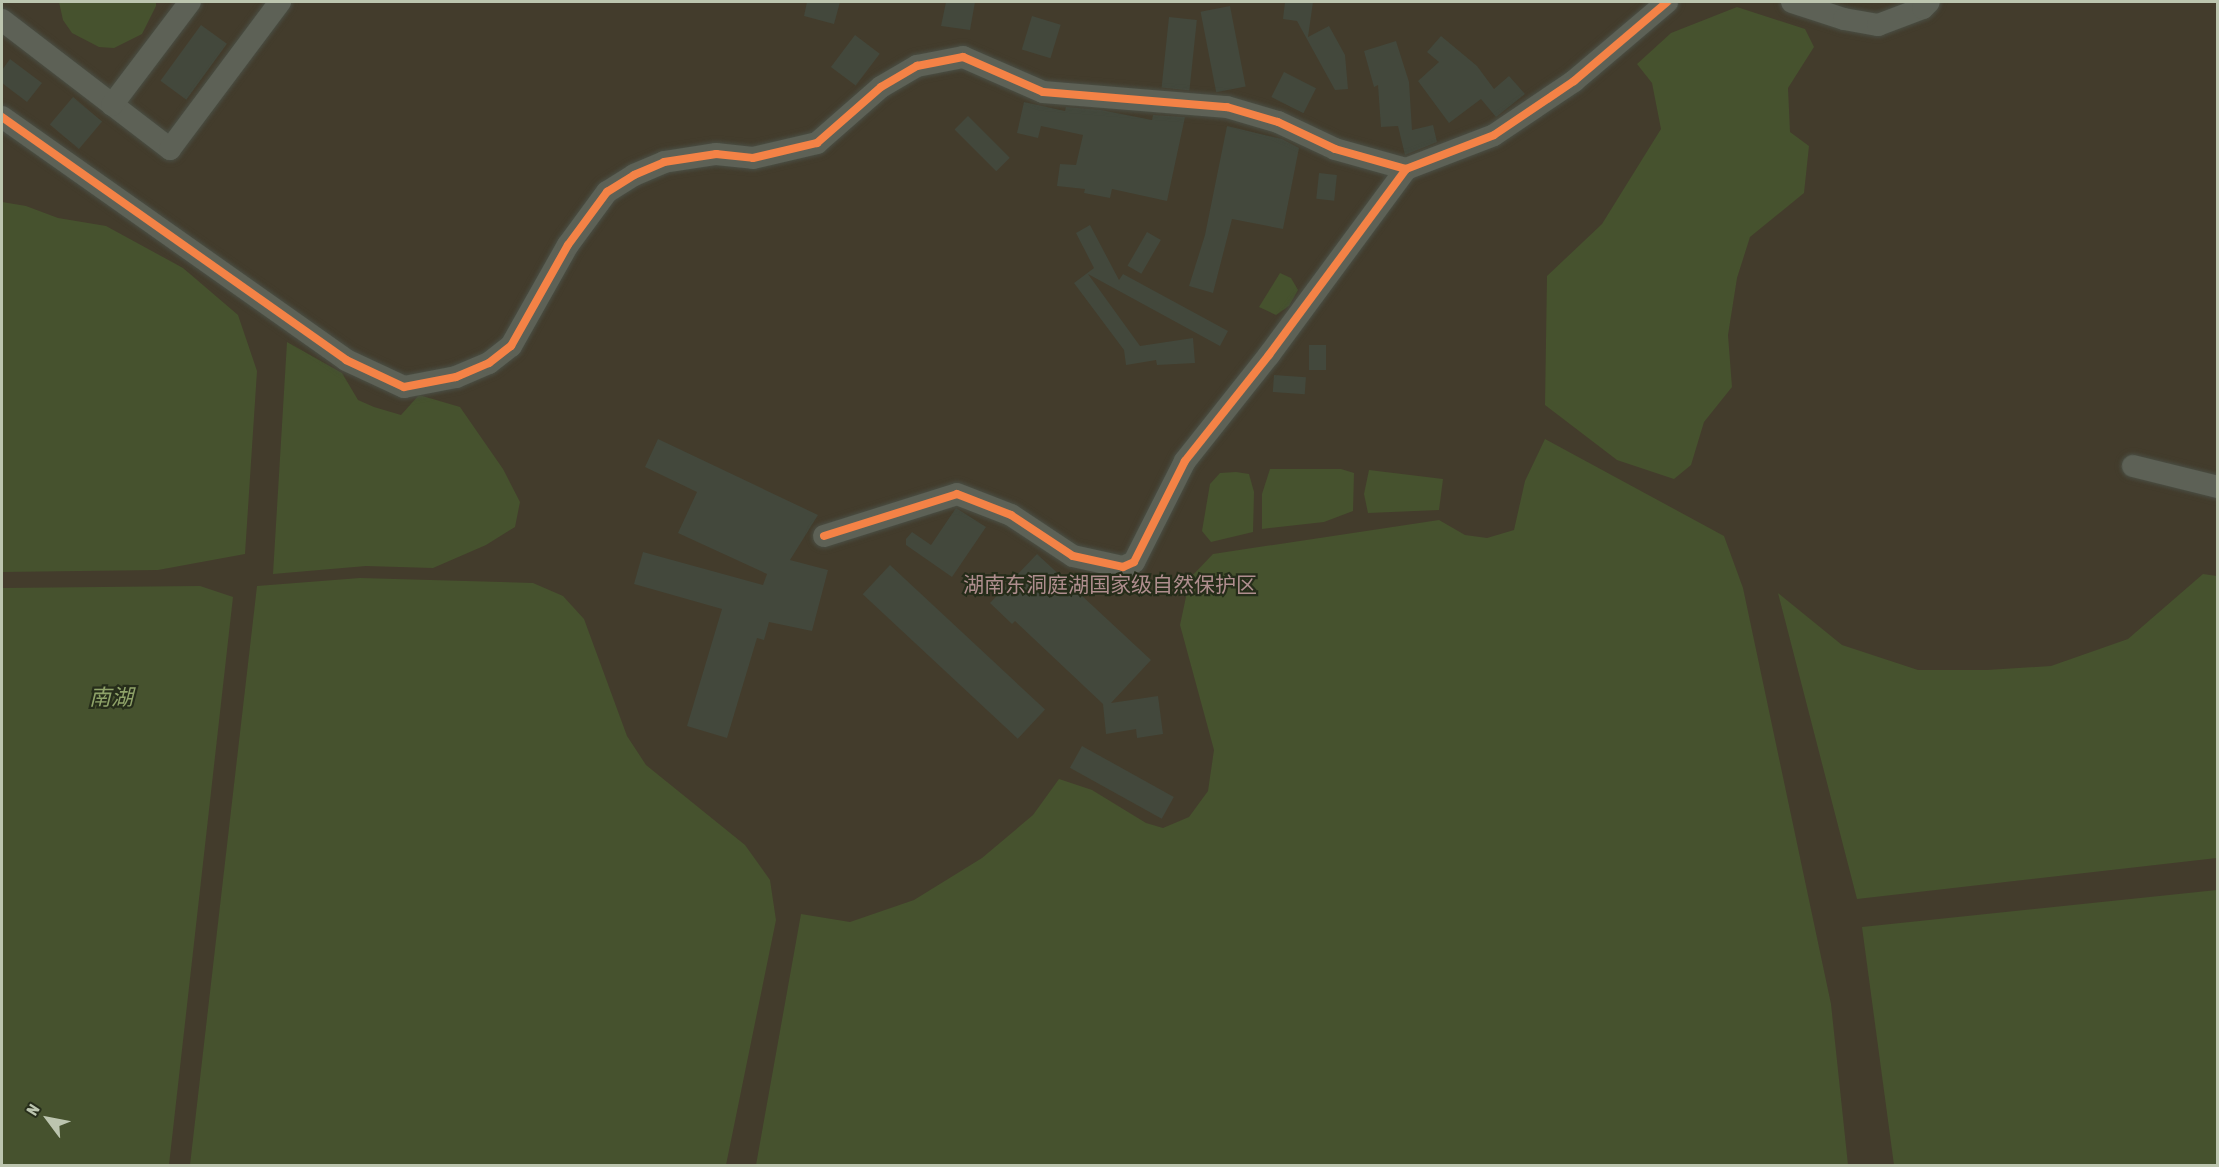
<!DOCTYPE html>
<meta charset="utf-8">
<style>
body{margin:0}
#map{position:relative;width:2219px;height:1167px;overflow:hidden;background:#2f3326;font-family:"Asap Condensed","Noto Sans SC",sans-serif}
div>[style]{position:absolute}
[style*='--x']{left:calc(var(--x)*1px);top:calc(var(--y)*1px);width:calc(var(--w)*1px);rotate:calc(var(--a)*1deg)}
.green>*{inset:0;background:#433c2c;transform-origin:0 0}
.water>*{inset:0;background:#46522e}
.building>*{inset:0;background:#43483c;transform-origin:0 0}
.roads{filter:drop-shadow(0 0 2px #4a4e44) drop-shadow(0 0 2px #4a4e44)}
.minor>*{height:22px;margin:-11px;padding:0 11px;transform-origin:11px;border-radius:11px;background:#5d6156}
.cycleway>*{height:8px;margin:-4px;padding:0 4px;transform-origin:4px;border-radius:4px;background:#f48246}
span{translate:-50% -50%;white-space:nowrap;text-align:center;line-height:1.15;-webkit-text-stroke:4.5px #262d1a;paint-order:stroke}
.park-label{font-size:21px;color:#af8e8e}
.water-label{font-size:22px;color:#8fa369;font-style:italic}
.frame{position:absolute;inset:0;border:3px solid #bcc5af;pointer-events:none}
.north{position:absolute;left:18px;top:1089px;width:60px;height:60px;-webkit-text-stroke:4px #262d1a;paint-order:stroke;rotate:302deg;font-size:16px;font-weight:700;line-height:24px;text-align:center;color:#bcc5af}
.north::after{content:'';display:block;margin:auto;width:21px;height:27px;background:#bcc5af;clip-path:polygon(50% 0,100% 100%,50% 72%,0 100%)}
</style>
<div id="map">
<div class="green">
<div style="left:2px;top:2px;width:2215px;height:1164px"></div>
</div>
<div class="water">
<div style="clip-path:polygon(59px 2px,156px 2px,156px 6px,142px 34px,114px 48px,99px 47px,72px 33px,63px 20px)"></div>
<div style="clip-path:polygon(1737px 7px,1805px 29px,1814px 47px,1788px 88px,1790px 132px,1809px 146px,1804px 193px,1750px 237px,1737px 278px,1728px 335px,1732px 387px,1704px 422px,1691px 465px,1674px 479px,1617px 460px,1545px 405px,1547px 276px,1602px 224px,1661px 129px,1652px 83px,1637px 64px,1671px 33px)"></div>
<div style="clip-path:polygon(2px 202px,26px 206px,58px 218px,106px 226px,183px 268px,238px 315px,257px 371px,245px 554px,158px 570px,2px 572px)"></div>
<div style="clip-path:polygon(1280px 273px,1291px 278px,1298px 290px,1289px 306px,1276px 315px,1259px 307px)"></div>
<div style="clip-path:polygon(287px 342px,342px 373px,358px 400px,374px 407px,401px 415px,419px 395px,460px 407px,503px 469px,520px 502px,515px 527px,486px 545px,433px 568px,366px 566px,273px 574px)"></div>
<div style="clip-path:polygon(1545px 439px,1724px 536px,1743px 588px,1831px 1004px,1848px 1165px,756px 1165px,801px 914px,850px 922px,914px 900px,982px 858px,1033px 815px,1059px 779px,1092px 790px,1146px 823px,1163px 828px,1189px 817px,1208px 791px,1214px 750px,1180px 625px,1190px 578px,1213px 554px,1439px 520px,1465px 535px,1487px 538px,1514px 530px,1525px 481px)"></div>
<div style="clip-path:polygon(1270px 469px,1341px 469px,1354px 473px,1353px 511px,1324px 522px,1262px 529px,1262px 494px)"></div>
<div style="clip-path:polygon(1369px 470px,1443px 479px,1439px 510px,1368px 513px,1364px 494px)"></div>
<div style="clip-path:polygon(1236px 472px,1249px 474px,1254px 492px,1253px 532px,1211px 542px,1202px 531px,1210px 484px,1220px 473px)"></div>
<div style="clip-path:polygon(2203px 574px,2217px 576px,2217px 858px,1857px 899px,1778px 593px,1842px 645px,1918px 670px,1987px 670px,2051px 666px,2128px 639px)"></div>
<div style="clip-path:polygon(360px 578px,533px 583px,563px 596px,584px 619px,627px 736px,646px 765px,745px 845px,770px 880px,776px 920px,726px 1165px,190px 1165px,257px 586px)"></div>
<div style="clip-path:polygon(200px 586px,233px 597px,169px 1165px,2px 1165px,2px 588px)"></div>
<div style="clip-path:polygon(2217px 890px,2217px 1165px,1894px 1165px,1862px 927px)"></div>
</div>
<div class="building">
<div style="clip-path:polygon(807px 2px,840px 2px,834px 24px,804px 16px)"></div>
<div style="clip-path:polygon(946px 2px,975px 2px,970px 30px,941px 26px)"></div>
<div style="clip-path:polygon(1285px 2px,1313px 2px,1308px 37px,1329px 26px,1345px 55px,1348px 89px,1335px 90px,1297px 21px,1283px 19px)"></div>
<div style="left:1230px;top:6px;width:82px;height:30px;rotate:79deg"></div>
<div style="left:1032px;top:16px;width:30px;height:35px;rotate:17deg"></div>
<div style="left:1169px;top:17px;width:28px;height:71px;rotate:6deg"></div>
<div style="left:201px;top:25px;width:32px;height:69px;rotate:36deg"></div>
<div style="left:855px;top:35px;width:31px;height:40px;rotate:37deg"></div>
<div style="clip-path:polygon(1441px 36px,1477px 66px,1494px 89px,1509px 76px,1525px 94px,1496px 117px,1481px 99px,1449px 123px,1418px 81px,1439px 62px,1427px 52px)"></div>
<div style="clip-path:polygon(1396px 41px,1409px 82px,1412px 130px,1433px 125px,1437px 142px,1405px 155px,1398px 126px,1381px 127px,1378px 85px,1374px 87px,1364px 51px)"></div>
<div style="clip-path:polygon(10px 59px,42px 83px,27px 102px,2px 83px,2px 70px)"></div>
<div style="left:1284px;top:72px;width:36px;height:28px;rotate:27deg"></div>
<div style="left:73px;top:97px;width:38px;height:36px;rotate:40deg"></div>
<div style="clip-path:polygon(1024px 102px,1065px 111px,1066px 107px,1101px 110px,1152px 120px,1153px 115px,1185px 117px,1167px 201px,1112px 189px,1110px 198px,1084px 193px,1085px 189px,1057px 186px,1060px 164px,1076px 165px,1083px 135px,1041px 126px,1038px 138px,1017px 133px)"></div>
<div style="left:968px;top:116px;width:59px;height:19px;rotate:45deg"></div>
<div style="clip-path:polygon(1227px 126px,1282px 139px,1299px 148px,1283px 229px,1232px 219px,1213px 293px,1189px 286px,1205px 235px)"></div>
<div style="left:1319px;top:173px;width:18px;height:26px;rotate:6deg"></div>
<div style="clip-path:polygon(1090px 225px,1119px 280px,1123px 274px,1228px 331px,1220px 346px,1088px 274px,1140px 346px,1193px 338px,1195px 363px,1157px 365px,1156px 360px,1126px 365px,1124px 350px,1074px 283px,1094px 268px,1076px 233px)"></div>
<div style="left:1147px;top:232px;width:16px;height:39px;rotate:30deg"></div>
<div style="left:1309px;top:345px;width:17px;height:25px"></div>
<div style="left:1274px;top:375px;width:32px;height:17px;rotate:4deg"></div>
<div style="clip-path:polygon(658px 439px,818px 515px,790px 560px,828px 570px,812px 631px,769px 622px,764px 640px,757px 638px,727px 738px,687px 726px,722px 609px,634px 584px,643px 552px,763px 585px,767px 574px,678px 533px,697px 492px,645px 467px)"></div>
<div style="clip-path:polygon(956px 508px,986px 527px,952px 577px,906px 545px,906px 539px,912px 532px,931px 545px)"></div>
<div style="clip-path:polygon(1037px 554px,1151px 660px,1111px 703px,1158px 696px,1163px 734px,1137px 738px,1136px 729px,1106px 734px,1103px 704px,1015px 621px,1012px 624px,990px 603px)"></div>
<div style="left:890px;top:565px;width:212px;height:40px;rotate:43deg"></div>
<div style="left:1082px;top:746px;width:105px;height:25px;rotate:29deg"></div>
</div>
<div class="roads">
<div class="minor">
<div style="--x:1792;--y:2;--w:55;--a:18.1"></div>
<div style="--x:1844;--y:19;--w:35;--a:10"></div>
<div style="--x:1878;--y:25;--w:48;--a:-20.7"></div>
<div style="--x:1923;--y:8;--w:8;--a:-45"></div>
<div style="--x:2;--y:20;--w:212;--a:37.5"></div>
<div style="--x:170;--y:149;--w:184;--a:-53.2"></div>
<div style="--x:112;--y:105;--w:129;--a:-52.9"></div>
<div style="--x:2;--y:117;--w:421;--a:35.2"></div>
<div style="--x:346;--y:360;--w:64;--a:25"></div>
<div style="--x:404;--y:387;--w:53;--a:-10.9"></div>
<div style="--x:456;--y:377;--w:36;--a:-23"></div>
<div style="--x:489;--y:363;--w:28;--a:-38"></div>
<div style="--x:511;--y:346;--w:116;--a:-60.6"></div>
<div style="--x:568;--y:245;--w:66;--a:-53.7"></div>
<div style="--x:607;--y:192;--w:32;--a:-32"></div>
<div style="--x:634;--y:175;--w:33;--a:-23"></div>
<div style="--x:664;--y:162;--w:53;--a:-8.7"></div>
<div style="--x:716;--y:154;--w:37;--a:6"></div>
<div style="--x:753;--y:158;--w:66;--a:-13.2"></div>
<div style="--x:817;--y:143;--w:85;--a:-41.2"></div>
<div style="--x:881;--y:87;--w:42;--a:-30.3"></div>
<div style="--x:917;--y:66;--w:47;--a:-11.1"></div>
<div style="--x:963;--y:57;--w:87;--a:23.6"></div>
<div style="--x:1043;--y:92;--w:185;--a:4.7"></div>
<div style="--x:1227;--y:107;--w:53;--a:16.4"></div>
<div style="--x:1278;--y:122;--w:63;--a:25.3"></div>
<div style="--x:1335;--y:149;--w:74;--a:15.7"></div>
<div style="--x:1406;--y:169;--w:94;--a:-21.1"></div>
<div style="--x:1494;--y:135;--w:97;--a:-34"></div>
<div style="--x:1574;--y:81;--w:122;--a:-40.3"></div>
<div style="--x:2133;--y:466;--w:88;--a:13.9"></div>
<div style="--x:824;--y:536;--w:139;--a:-17.5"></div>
<div style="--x:957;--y:494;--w:58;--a:21.3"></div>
<div style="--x:1011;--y:515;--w:74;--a:33.5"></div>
<div style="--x:1073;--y:556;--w:51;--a:12.4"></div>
<div style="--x:1123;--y:567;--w:12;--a:-24"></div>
<div style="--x:1134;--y:562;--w:113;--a:-63.2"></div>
<div style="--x:1185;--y:461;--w:135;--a:-51.6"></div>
<div style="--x:1269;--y:355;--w:231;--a:-53.6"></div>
</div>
</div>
<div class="cycleway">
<div style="--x:2;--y:117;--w:421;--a:35.2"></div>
<div style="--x:346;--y:360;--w:64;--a:25"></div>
<div style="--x:404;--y:387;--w:53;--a:-10.9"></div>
<div style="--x:456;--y:377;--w:36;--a:-23"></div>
<div style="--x:489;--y:363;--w:28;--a:-38"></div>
<div style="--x:511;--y:346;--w:116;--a:-60.6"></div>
<div style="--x:568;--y:245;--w:66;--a:-53.7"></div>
<div style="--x:607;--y:192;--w:32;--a:-32"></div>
<div style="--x:634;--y:175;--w:33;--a:-23"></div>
<div style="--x:664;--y:162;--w:53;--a:-8.7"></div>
<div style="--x:716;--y:154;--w:37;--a:6"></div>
<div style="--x:753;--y:158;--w:66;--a:-13.2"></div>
<div style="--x:817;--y:143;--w:85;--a:-41.2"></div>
<div style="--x:881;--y:87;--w:42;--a:-30.3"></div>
<div style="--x:917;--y:66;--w:47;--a:-11.1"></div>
<div style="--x:963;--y:57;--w:87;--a:23.6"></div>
<div style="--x:1043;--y:92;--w:185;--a:4.7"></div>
<div style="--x:1227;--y:107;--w:53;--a:16.4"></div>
<div style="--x:1278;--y:122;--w:63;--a:25.3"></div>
<div style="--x:1335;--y:149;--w:74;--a:15.7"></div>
<div style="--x:1406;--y:169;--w:94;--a:-21.1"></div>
<div style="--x:1494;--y:135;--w:97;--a:-34"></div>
<div style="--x:1574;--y:81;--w:122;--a:-40.3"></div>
<div style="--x:824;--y:536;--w:139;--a:-17.5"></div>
<div style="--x:957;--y:494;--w:58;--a:21.3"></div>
<div style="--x:1011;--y:515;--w:74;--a:33.5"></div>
<div style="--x:1073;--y:556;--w:51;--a:12.4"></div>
<div style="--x:1123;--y:567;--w:12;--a:-24"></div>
<div style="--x:1134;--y:562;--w:113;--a:-63.2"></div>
<div style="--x:1185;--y:461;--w:135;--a:-51.6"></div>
<div style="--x:1269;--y:355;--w:231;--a:-53.6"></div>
</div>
<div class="park-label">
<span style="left:1110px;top:584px">湖南东洞庭湖国家级自然保护区</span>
</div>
<div class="water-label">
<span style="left:111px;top:698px">南湖</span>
</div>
<div class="frame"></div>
<div class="north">N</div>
</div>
